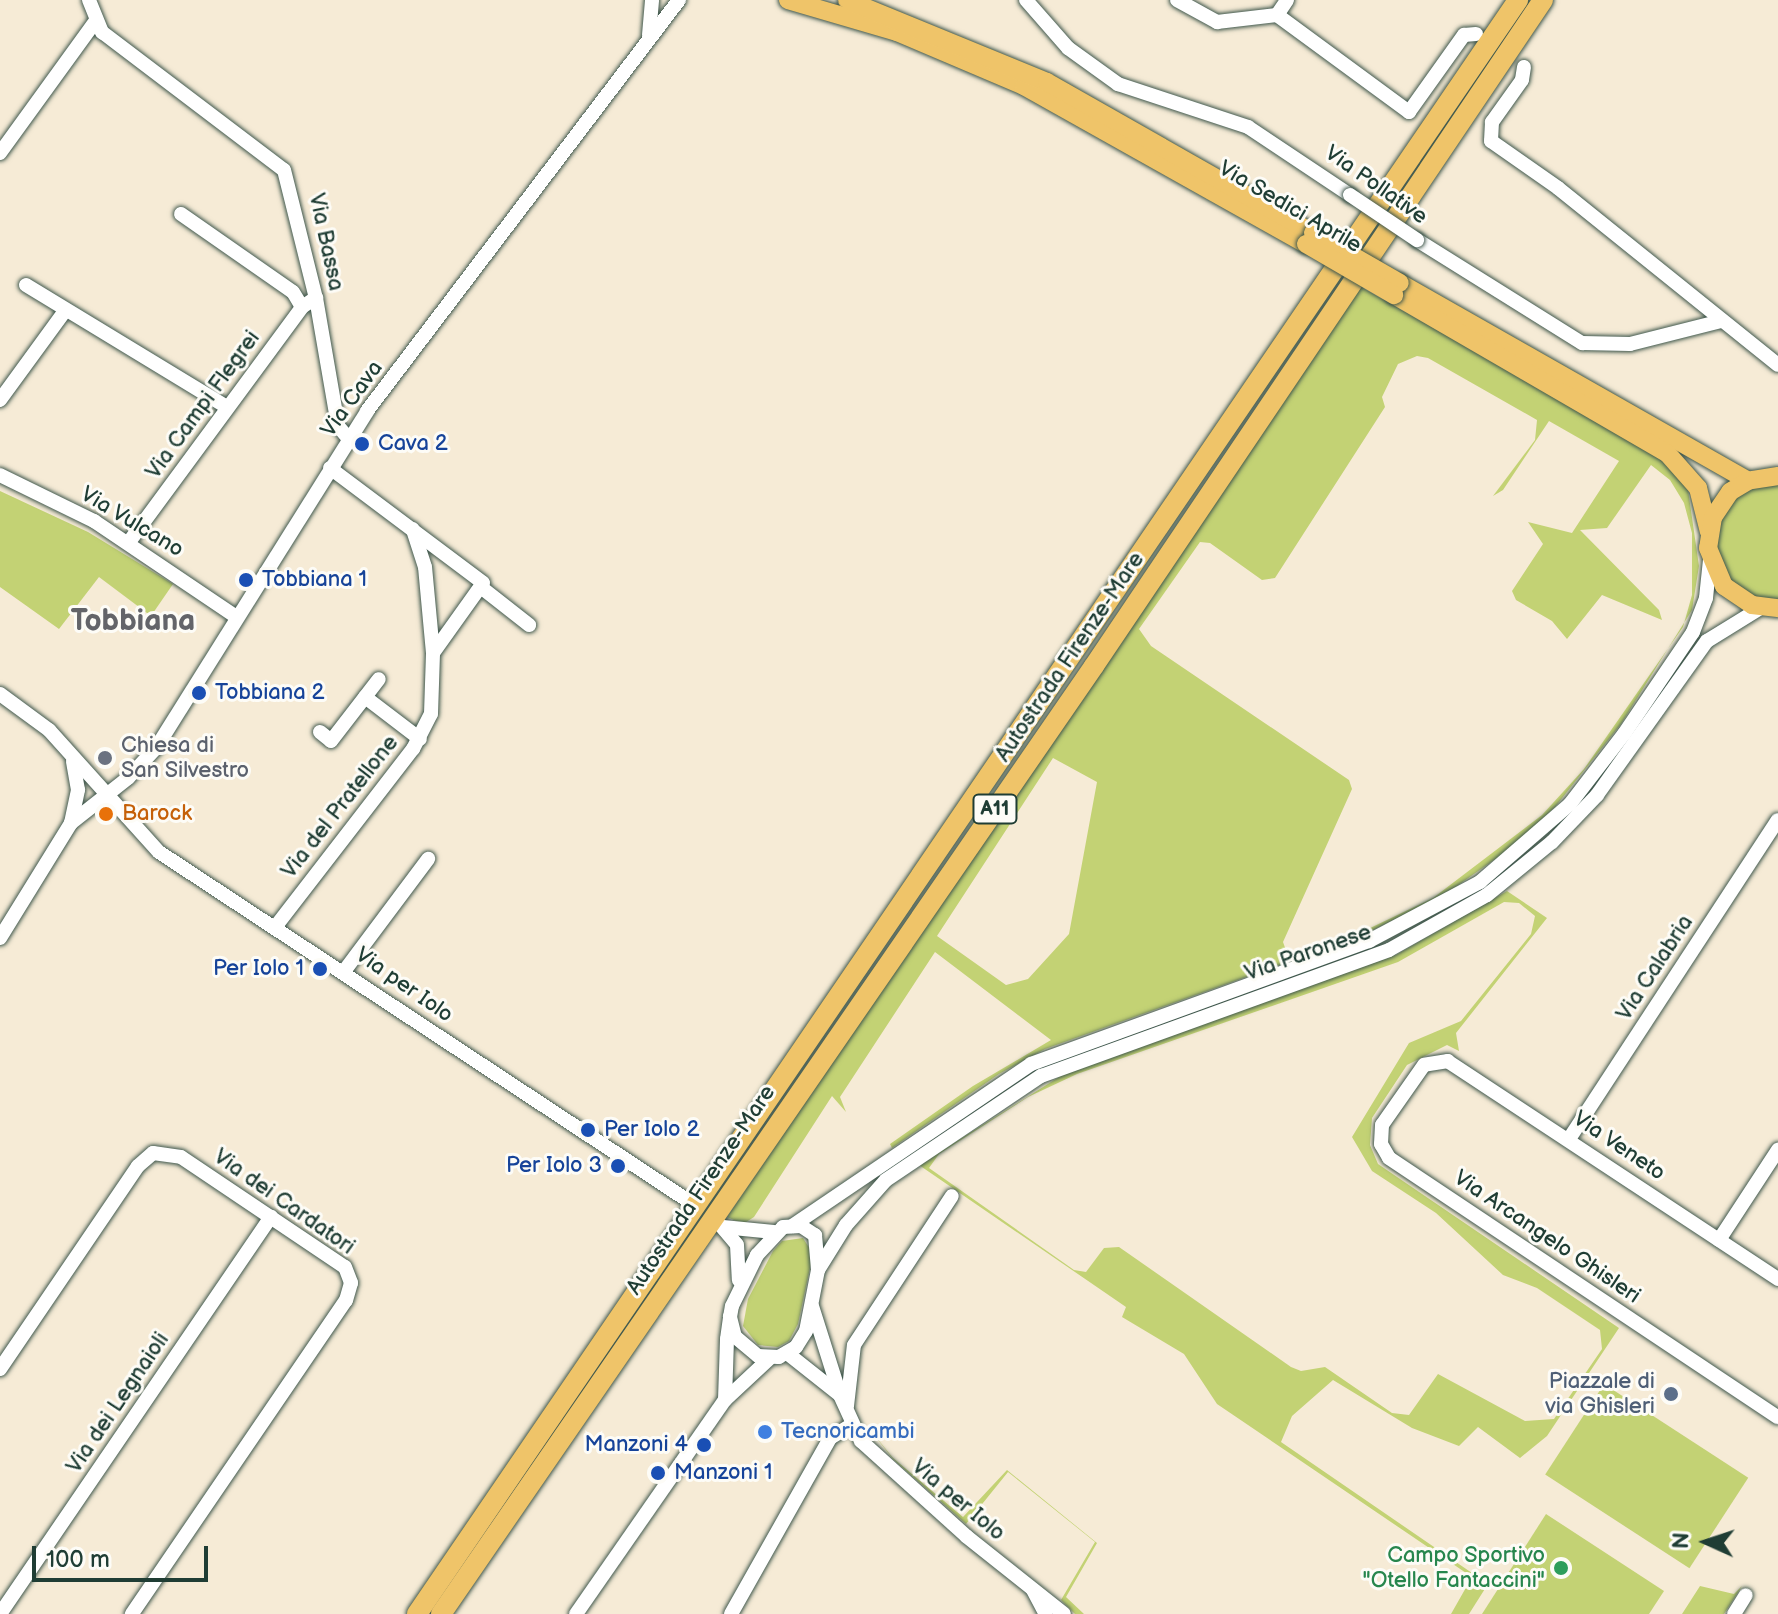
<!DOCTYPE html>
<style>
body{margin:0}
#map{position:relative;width:1778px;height:1614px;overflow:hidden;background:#f6ebd6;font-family:"Balsamiq Sans",sans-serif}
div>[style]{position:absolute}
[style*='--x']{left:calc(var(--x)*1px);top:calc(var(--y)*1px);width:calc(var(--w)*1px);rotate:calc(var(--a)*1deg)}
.green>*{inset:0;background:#c3d274;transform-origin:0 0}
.roads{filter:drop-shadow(0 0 2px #3f574c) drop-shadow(0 0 2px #3f574c)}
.minor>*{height:14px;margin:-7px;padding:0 7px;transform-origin:7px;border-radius:7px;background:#fff}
.major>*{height:18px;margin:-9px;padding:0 9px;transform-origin:9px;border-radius:9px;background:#efc469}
.highway>*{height:20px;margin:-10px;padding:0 10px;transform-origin:10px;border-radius:10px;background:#efc469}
.bridges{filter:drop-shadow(0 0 2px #3f574c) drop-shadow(0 0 2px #3f574c)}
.minor-bridge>*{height:14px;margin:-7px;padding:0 7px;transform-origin:7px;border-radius:7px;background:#fff}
.major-bridge>*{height:18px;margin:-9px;padding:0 9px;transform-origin:9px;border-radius:9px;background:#efc469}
.dots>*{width:22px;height:22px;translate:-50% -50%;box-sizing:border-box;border:4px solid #fdfcf7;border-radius:50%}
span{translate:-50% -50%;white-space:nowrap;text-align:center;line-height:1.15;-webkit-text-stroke:6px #fdfcf7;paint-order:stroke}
.shield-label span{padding:2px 6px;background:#fdfcf7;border:2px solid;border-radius:6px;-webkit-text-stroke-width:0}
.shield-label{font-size:20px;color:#1f3d34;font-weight:700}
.street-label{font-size:22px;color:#1f3d34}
.transit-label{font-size:22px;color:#164399}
.left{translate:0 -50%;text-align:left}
.right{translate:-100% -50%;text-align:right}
.worship-label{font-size:22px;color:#5b616d}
.food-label{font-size:22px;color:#c56008}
.service-label{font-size:22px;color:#4e5e75}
.shop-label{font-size:22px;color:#366cbe}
.leisure-label{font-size:22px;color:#27864d}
.district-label{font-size:30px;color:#636469;font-weight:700}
.north{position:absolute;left:1666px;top:1502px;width:80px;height:80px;-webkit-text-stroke:6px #fdfcf7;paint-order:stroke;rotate:273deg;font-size:22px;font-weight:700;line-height:32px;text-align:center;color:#1f3d34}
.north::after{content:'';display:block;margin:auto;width:28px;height:36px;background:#1f3d34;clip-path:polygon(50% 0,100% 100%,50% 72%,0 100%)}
.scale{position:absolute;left:32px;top:1546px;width:176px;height:36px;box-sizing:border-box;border:4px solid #1f3d34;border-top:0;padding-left:10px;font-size:24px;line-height:28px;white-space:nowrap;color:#1f3d34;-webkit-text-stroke:6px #fdfcf7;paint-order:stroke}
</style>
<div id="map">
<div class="green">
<div style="clip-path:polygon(evenodd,1361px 287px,1662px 457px,1688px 490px,1699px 566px,1692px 610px,1621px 724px,1555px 807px,1511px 848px,1444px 895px,1361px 936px,1045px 1049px,999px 1074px,892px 1148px,890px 1144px,973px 1086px,1051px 1040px,935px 952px,840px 1097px,846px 1112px,832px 1096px,754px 1217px,743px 1224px,727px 1217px,1361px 287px,1417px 356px,1428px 358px,1537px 420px,1535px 440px,1493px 496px,1503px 490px,1549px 421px,1619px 461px,1572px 533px,1528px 522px,1543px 544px,1512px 591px,1516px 600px,1552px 621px,1567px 639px,1602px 595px,1662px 620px,1659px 610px,1580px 530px,1607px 528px,1651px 465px,1670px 480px,1684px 503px,1692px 533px,1692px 595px,1683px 627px,1584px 769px,1542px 815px,1433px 898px,1366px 930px,1288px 956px,1283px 942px,1352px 789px,1349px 780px,1151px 646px,1139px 629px,1200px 542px,1210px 543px,1262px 580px,1275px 578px,1385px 407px,1382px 397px,1398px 364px,1417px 356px,1361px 287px,1053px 758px,1097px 782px,1069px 934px,1028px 979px,1006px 985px,937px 936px,1053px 758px)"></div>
<div style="clip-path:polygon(1778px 483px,1778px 599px,1759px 598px,1735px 586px,1719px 565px,1715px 526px,1737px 493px)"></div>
<div style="clip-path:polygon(0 491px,88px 532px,173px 584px,151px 616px,99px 577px,59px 629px,0 587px)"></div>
<div style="clip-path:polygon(evenodd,1507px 891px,1547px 918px,1456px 1033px,1459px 1051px,1447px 1045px,1407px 1065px,1372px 1118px,1370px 1145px,1378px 1164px,1619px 1328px,1547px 1436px,1520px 1458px,1478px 1427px,1459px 1446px,1412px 1428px,1333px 1380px,1292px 1416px,1281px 1442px,1488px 1584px,1469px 1614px,1451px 1614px,1472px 1577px,1217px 1404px,1184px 1354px,1122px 1317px,1126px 1307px,919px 1165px,1067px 1072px,1396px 955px,1507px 891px,1504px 902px,1519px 903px,1535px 916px,1531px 934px,1461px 1021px,1409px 1043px,1352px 1137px,1372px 1171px,1436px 1213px,1503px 1275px,1537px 1288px,1600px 1330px,1602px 1349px,1554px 1419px,1525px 1421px,1438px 1374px,1409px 1415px,1392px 1413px,1325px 1367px,1301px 1371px,1291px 1367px,1119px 1247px,1104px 1248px,1086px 1272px,1074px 1270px,929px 1168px,939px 1154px,1028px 1097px,1077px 1074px,1398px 962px,1504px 902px)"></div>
<div style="clip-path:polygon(803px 1238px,813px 1254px,798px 1324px,789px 1341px,778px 1347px,758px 1345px,743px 1326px,748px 1299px,773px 1251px,782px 1241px)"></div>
<div style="left:1604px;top:1384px;width:172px;height:108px;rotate:33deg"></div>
<div style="clip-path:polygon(867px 1426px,893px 1458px,963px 1517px,1007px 1470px,1097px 1543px,1066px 1597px,1084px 1614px,1075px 1614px,1061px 1600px,1095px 1542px,1008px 1472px,966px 1524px,893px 1459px)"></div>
<div style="clip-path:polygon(1546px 1514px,1664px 1591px,1649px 1614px,1482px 1614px)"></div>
<div style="clip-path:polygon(1700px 1586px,1734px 1594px,1742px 1586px,1724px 1614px,1682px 1614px)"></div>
</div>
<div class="roads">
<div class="minor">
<div style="--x:89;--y:0;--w:35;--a:68"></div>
<div style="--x:102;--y:32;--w:228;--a:37.2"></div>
<div style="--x:284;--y:170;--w:132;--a:76"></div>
<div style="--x:316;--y:298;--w:130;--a:80.2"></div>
<div style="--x:338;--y:426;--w:17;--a:50"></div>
<div style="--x:1026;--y:0;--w:64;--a:48.8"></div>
<div style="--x:1068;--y:48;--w:62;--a:35.8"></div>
<div style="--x:1118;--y:84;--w:137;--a:18.3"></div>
<div style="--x:1248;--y:127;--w:123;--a:33.7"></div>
<div style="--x:1177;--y:0;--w:46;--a:28.8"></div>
<div style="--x:1217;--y:22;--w:60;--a:-6.7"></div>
<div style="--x:1277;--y:15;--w:164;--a:36.3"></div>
<div style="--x:1409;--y:112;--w:95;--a:-54.5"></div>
<div style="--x:1464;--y:35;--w:12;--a:-5"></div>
<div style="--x:1277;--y:15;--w:18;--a:-56"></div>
<div style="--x:649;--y:35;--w:35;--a:-85"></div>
<div style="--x:1524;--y:67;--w:13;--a:99"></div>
<div style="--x:1522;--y:80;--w:52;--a:125.5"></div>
<div style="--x:1492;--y:122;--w:19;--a:93"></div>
<div style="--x:1491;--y:141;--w:82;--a:35"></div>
<div style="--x:1558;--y:188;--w:282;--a:38.8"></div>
<div style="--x:0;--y:153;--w:162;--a:-54.1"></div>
<div style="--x:181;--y:214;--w:136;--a:34.9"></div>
<div style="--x:293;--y:292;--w:17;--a:59"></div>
<div style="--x:1417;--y:240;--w:195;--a:32"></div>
<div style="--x:1582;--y:343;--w:48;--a:1.2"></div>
<div style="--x:1630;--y:344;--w:94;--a:-14.2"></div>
<div style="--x:26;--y:285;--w:235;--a:31.3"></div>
<div style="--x:0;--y:400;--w:110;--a:-53.9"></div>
<div style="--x:330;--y:468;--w:191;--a:36.9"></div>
<div style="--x:483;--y:583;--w:86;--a:125.5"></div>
<div style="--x:0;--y:475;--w:105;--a:26.1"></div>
<div style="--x:94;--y:521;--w:170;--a:34"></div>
<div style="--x:129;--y:542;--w:292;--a:-53.6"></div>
<div style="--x:302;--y:307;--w:17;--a:-33"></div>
<div style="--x:482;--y:588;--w:60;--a:38.2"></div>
<div style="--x:0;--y:694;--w:61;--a:36.3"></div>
<div style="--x:49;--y:730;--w:164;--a:48"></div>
<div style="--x:159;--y:852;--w:632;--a:33.39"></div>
<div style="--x:365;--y:697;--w:69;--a:37.4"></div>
<div style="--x:320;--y:732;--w:14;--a:39"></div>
<div style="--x:331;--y:741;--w:78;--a:-52.3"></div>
<div style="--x:71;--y:823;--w:34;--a:-78"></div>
<div style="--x:78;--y:790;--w:29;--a:-100"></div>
<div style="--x:276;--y:926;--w:224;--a:-52.3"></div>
<div style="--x:413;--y:749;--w:39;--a:-63"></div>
<div style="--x:431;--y:714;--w:61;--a:-88.1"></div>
<div style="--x:433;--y:653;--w:86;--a:-95.3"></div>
<div style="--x:425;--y:567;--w:40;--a:-108"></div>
<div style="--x:0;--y:938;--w:135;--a:-58.3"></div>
<div style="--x:71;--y:823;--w:73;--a:-38.3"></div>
<div style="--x:128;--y:778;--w:41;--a:-47"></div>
<div style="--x:156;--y:748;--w:398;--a:-57.9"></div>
<div style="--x:367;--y:411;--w:516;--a:-52.8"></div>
<div style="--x:345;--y:970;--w:139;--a:-53.2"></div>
<div style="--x:1569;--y:1139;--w:381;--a:-56.8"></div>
<div style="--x:792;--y:1226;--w:289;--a:-34.1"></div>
<div style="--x:1031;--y:1064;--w:360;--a:-20"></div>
<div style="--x:1369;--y:941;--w:126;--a:-28"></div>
<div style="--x:1480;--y:882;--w:119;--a:-40.9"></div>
<div style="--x:1570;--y:804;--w:88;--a:-52.4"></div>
<div style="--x:1624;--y:734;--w:123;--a:-55.9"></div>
<div style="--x:1693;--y:632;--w:36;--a:-69"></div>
<div style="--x:1706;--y:598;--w:38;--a:-84"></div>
<div style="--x:722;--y:1227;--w:23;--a:50"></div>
<div style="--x:737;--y:1245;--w:35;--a:87"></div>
<div style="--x:723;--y:1227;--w:51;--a:5.6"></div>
<div style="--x:1719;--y:1240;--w:108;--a:-56.8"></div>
<div style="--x:818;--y:1270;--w:53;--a:-58.1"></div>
<div style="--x:846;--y:1225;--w:60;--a:-48.4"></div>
<div style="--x:886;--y:1180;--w:187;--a:-33.9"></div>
<div style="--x:1041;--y:1076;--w:370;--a:-19.9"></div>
<div style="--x:1389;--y:950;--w:112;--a:-29.3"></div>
<div style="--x:1487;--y:895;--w:84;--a:-39.2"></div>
<div style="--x:1552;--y:842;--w:65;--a:-46.2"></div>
<div style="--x:1597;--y:795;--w:189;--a:-54.5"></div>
<div style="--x:1707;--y:641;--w:65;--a:-31.7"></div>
<div style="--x:1778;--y:1279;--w:396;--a:-146.6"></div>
<div style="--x:1448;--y:1061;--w:24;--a:171"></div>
<div style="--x:1424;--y:1065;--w:73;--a:125"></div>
<div style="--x:1382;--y:1125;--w:19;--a:93"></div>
<div style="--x:1381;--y:1144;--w:16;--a:60"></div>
<div style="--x:1389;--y:1158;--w:467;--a:33.7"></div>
<div style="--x:812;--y:1306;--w:93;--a:72.5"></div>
<div style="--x:840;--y:1395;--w:51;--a:65.5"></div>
<div style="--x:861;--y:1441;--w:142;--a:42.1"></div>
<div style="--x:966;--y:1536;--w:125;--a:38.5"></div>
<div style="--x:787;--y:1353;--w:68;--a:38.4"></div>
<div style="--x:0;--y:1369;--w:245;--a:-55.8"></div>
<div style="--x:138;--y:1166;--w:20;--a:-41"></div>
<div style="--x:153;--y:1153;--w:28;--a:8"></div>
<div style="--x:181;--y:1157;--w:197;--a:33.9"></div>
<div style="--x:345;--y:1267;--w:17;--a:69"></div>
<div style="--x:351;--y:1283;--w:18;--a:106"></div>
<div style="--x:346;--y:1300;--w:380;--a:124.3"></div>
<div style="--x:725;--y:1400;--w:61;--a:-88.1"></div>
<div style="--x:727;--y:1339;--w:22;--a:-82"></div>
<div style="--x:730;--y:1317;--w:11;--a:-80"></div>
<div style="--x:732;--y:1306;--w:57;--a:-63.9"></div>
<div style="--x:757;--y:1255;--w:38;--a:-47"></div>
<div style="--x:783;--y:1227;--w:18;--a:-3"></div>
<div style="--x:801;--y:1226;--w:17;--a:33"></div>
<div style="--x:815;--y:1235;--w:35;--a:85"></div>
<div style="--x:818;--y:1270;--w:62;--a:101.1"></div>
<div style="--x:806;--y:1331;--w:19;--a:122"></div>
<div style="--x:796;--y:1347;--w:20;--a:150"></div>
<div style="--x:779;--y:1357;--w:21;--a:-177"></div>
<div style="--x:758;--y:1356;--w:30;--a:-140"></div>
<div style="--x:735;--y:1337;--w:21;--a:-104"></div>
<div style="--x:847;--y:1406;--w:61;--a:-83.5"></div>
<div style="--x:854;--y:1345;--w:178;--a:-56.7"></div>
<div style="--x:1033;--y:1590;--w:27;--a:62"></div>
<div style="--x:0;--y:1614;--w:481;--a:-55.7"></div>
<div style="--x:576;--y:1614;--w:261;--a:-55.2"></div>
<div style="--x:725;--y:1400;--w:62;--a:-43"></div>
<div style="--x:731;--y:1614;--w:202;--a:-60.6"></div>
<div style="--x:830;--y:1438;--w:26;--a:-31"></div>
<div style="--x:1734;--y:1614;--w:22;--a:-58"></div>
</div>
<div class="major">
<div style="--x:788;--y:0;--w:114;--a:16.4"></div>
<div style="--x:897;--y:32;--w:138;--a:23"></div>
<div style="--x:1024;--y:86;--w:323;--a:29.3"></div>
<div style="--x:847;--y:0;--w:216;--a:22.3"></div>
<div style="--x:1047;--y:82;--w:306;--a:29.6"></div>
<div style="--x:1400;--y:283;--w:400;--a:29.6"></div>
<div style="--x:1394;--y:295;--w:315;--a:30.1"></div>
<div style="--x:1667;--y:453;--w:47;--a:48.5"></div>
<div style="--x:1698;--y:488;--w:45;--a:76"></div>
<div style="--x:1778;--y:476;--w:30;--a:171"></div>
<div style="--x:1748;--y:481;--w:21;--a:149"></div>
<div style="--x:1730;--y:492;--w:30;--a:124"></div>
<div style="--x:1713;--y:517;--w:31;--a:99"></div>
<div style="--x:1708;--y:548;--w:41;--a:67.2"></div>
<div style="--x:1724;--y:586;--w:34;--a:34"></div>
<div style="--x:1752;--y:605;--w:26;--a:7"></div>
</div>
<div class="highway">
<div style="--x:417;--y:1614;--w:1954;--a:-55.7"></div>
<div style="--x:441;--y:1614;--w:1151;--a:-55.44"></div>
<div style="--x:1094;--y:666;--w:803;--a:-56.01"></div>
</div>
</div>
<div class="bridges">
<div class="minor-bridge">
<div style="--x:1350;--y:195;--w:81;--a:33.9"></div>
</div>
<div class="major-bridge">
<div style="--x:1313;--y:233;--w:100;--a:29.9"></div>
<div style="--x:1306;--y:244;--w:102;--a:30.1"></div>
</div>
</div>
<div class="dots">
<div style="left:362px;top:444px;background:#1a4fb4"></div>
<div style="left:246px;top:580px;background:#1a4fb4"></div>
<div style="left:199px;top:693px;background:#1a4fb4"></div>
<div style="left:105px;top:758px;background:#6b7280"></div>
<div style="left:106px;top:814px;background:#e8710a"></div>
<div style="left:320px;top:969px;background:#1a4fb4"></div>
<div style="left:588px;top:1130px;background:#1a4fb4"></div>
<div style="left:618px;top:1166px;background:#1a4fb4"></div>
<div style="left:1671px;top:1394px;background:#5c6f8a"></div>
<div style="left:765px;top:1432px;background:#3f7fe0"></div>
<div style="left:704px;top:1445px;background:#1a4fb4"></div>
<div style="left:658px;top:1473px;background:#1a4fb4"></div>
<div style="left:1561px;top:1568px;background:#2e9e5b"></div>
</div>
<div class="shield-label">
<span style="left:995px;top:809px">A11</span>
</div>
<div class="street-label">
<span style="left:1376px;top:185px;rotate:35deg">Via Pollative</span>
<span style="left:1290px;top:207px;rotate:30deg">Via Sedici Aprile</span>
<span style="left:326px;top:242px;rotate:78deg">Via Bassa</span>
<span style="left:352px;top:399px;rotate:-54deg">Via Cava</span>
<span style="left:203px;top:405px;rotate:-54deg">Via Campi Flegrei</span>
<span style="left:132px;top:522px;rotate:31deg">Via Vulcano</span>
<span style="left:1070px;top:657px;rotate:-56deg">Autostrada Firenze-Mare</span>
<span style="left:340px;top:807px;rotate:-52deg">Via del Pratellone</span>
<span style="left:1308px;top:953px;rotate:-19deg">Via Paronese</span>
<span style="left:1655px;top:968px;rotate:-57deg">Via Calabria</span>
<span style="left:404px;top:985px;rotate:35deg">Via per Iolo</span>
<span style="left:1619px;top:1146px;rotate:34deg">Via Veneto</span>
<span style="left:701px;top:1190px;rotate:-56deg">Autostrada Firenze-Mare</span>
<span style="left:284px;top:1202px;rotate:35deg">Via dei Cardatori</span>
<span style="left:1547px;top:1237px;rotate:34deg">Via Arcangelo Ghisleri</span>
<span style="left:118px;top:1403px;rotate:-56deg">Via dei Legnaioli</span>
<span style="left:958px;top:1500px;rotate:40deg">Via per Iolo</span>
</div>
<div class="transit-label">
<span class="left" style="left:378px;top:444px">Cava 2</span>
<span class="left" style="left:262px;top:580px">Tobbiana 1</span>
<span class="left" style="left:215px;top:693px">Tobbiana 2</span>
<span class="right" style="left:304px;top:969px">Per Iolo 1</span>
<span class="left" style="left:604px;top:1130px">Per Iolo 2</span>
<span class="right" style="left:602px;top:1166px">Per Iolo 3</span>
<span class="right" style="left:688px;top:1445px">Manzoni 4</span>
<span class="left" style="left:674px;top:1473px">Manzoni 1</span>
</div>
<div class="worship-label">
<span class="left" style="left:121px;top:758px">Chiesa di<br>San Silvestro</span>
</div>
<div class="food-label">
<span class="left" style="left:122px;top:814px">Barock</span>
</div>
<div class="service-label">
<span class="right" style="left:1655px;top:1394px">Piazzale di<br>via Ghisleri</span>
</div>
<div class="shop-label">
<span class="left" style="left:781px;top:1432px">Tecnoricambi</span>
</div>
<div class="leisure-label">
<span class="right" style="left:1545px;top:1568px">Campo Sportivo<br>"Otello Fantaccini"</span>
</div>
<div class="district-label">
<span style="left:133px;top:621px">Tobbiana</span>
</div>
<div class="north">N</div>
<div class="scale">100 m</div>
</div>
